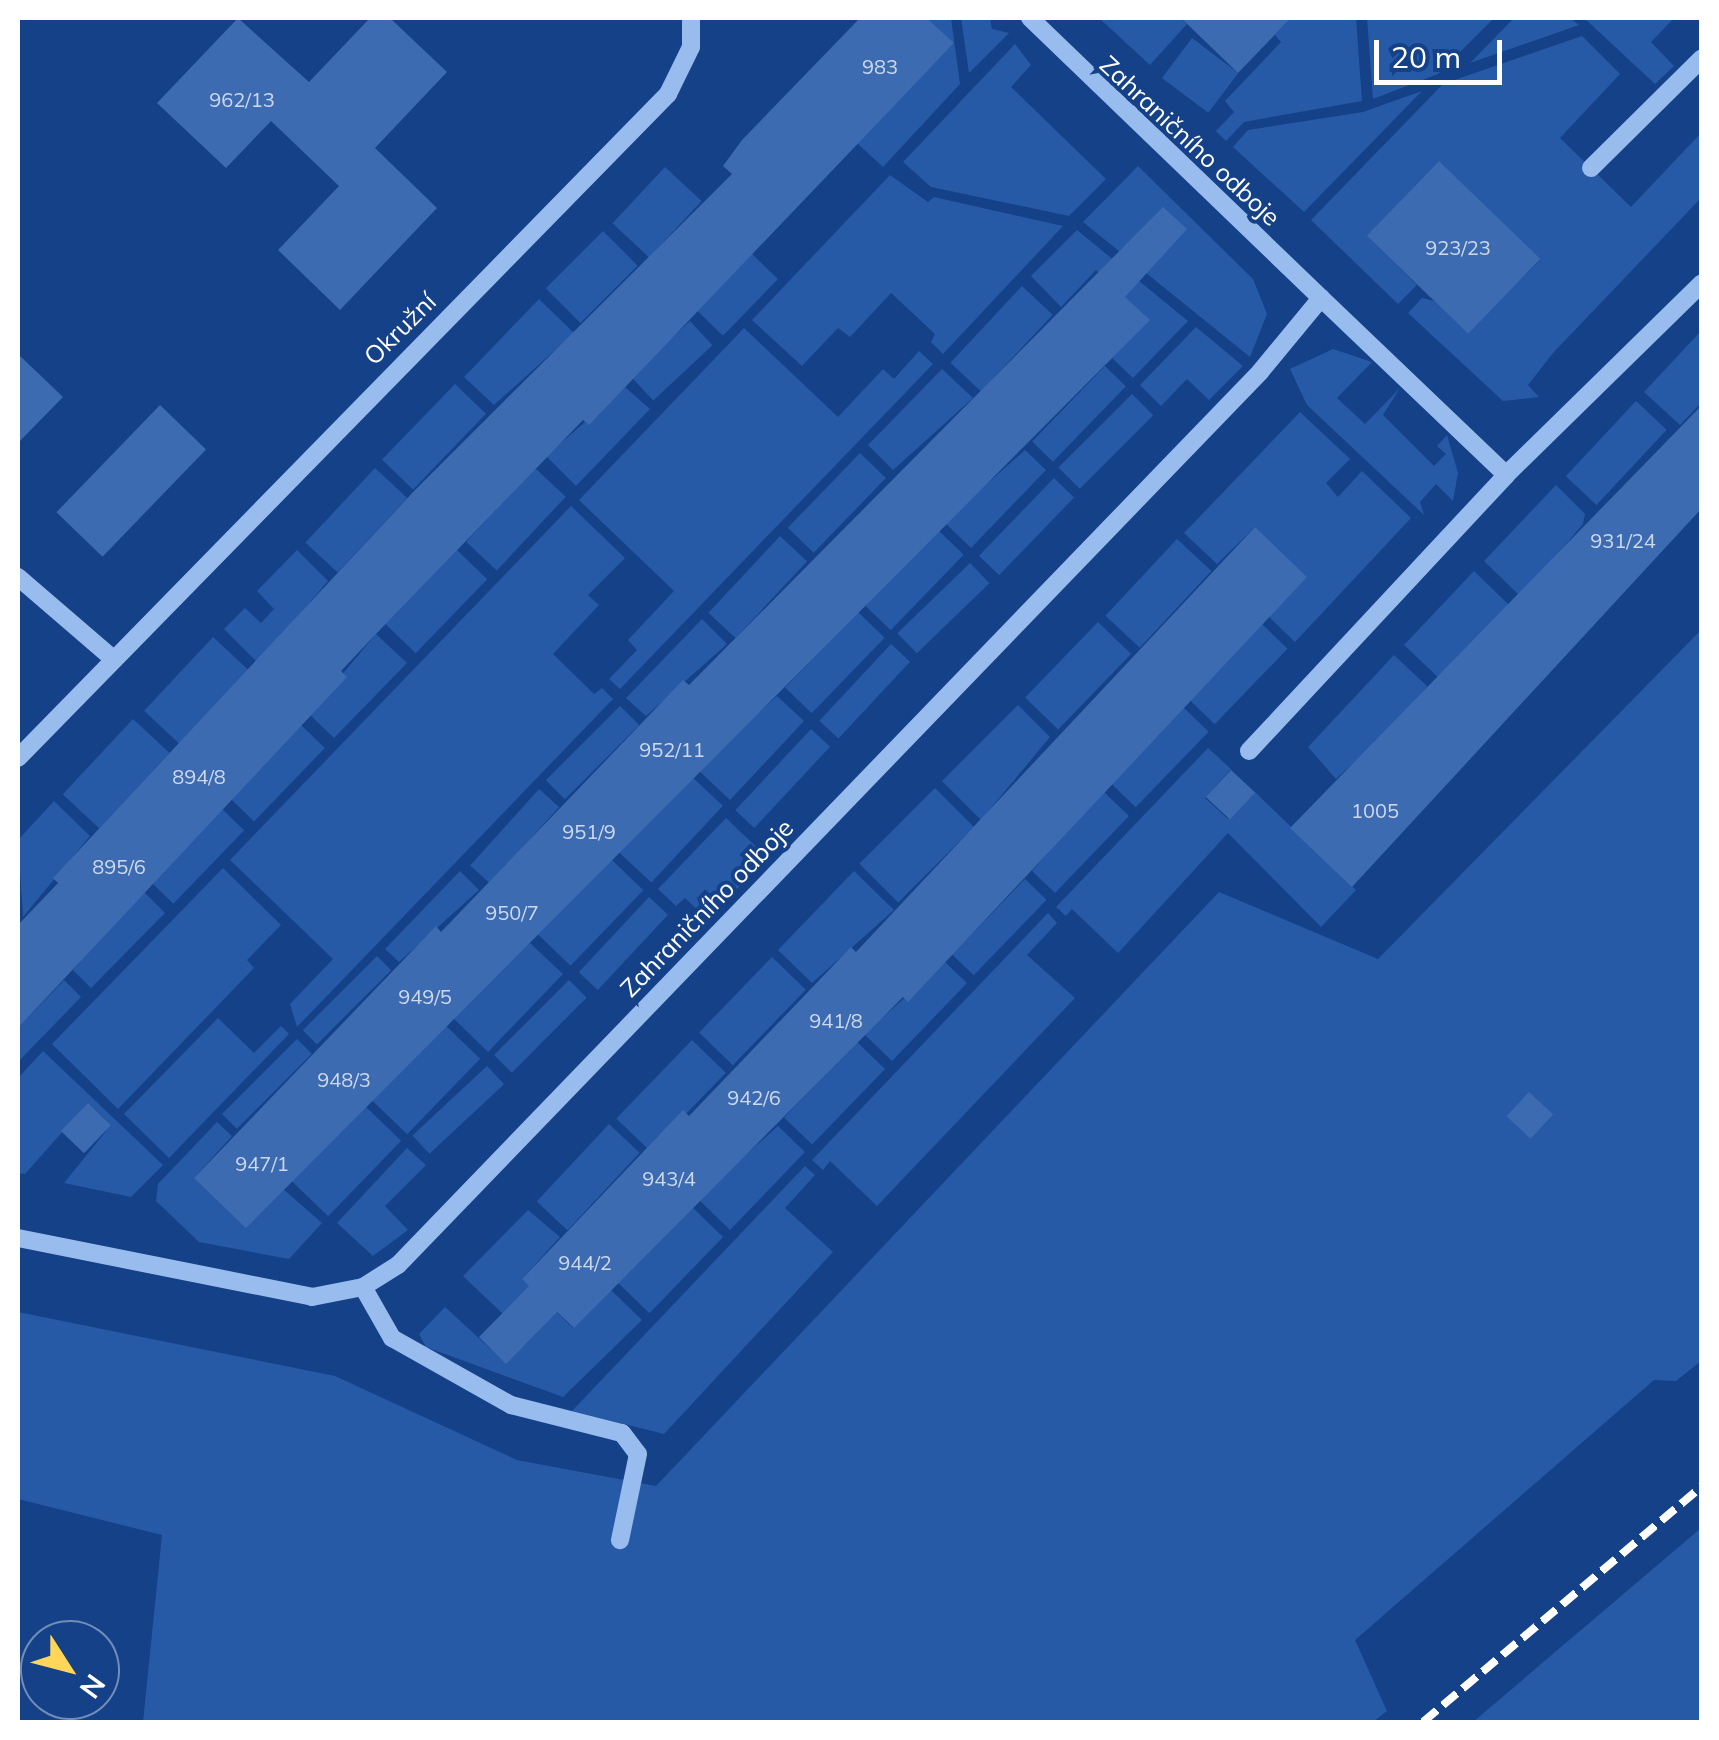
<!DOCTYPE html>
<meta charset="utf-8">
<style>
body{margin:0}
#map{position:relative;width:1719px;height:1740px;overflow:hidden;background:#144187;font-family:Mulish,sans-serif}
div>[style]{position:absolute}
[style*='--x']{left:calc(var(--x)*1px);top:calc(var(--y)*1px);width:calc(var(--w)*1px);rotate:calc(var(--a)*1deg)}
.green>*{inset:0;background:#265aa6;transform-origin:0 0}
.building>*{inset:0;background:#3d6bb1;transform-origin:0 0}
.minor>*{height:18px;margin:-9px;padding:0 9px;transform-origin:9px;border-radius:9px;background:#99bcef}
.rail>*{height:8px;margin-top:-4px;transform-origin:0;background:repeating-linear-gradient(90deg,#fff 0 18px,transparent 0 26px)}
span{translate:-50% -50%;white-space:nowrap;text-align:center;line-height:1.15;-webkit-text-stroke:8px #144187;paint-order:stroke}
.number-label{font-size:20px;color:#cedaec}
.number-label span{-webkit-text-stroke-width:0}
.street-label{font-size:25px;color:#fff}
.frame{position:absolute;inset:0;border:20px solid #fff;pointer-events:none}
.north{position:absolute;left:20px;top:1620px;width:100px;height:100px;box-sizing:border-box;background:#144187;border:2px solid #728db7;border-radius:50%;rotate:126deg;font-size:28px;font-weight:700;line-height:40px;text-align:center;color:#fff}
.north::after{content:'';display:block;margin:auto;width:35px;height:45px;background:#ffd657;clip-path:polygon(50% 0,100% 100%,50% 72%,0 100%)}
.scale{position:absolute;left:1374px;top:40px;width:128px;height:45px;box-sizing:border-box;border:5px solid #fff;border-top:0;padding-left:12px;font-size:30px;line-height:35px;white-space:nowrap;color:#fff;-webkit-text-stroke:8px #144187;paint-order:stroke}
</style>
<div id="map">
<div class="green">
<div style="clip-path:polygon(927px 18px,951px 18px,960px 84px,883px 167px,857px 143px,954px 43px)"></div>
<div style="clip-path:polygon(961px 18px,990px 18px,992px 29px,1009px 33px,969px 73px)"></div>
<div style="clip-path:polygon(1099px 18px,1180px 18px,1187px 24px,1150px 65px)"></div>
<div style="clip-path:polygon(1291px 18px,1356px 18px,1362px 101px,1244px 122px,1226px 141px,1216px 131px,1234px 112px,1225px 101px,1281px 42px,1275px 35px)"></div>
<div style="clip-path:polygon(1367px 18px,1494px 18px,1438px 74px,1373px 99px)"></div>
<div style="clip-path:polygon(1514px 18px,1570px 18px,1579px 25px,1470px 63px)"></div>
<div style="clip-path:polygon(1584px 18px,1674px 18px,1651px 42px,1674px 66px,1655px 84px)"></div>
<div style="clip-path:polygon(1582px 36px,1620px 74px,1560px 138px,1631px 207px,1701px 133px,1701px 198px,1553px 353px,1528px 385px,1539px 397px,1503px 401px,1408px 313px,1422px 298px,1434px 301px,1468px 333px,1540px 260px,1439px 161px,1367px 236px,1417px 285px,1398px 304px,1311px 220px,1443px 84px)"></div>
<div style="left:1192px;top:38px;width:58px;height:50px;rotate:37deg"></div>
<div style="clip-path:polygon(1015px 44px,1031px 65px,1011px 87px,1106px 179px,1069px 216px,931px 187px,903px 162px)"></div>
<div style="clip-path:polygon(1422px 91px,1304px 212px,1233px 147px,1248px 130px,1363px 112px)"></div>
<div style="clip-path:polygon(1138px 166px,1253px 279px,1267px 314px,1250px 357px,1083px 222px)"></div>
<div style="left:665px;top:167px;width:50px;height:77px;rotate:43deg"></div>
<div style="clip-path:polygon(890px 175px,928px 202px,934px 197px,1063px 226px,943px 354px,931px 342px,935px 334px,891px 293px,850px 337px,838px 328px,802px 366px,752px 320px)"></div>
<div style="clip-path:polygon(1077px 230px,1188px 321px,1133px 378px,1112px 358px,1149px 320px,1096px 270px,1061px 307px,1031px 276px)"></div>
<div style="left:603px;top:231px;width:49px;height:81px;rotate:45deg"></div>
<div style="left:752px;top:254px;width:36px;height:79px;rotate:44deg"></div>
<div style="left:1022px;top:286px;width:42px;height:105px;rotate:43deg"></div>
<div style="clip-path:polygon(539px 299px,574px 333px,494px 405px,464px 377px)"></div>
<div style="left:690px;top:321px;width:33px;height:81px;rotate:47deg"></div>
<div style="clip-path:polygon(1196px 327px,1243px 366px,1209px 400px,1187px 379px,1161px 406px,1140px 385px)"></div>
<div style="clip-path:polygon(744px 328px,838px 417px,883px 369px,894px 379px,919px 351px,933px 364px,620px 689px,609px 679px,637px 650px,628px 640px,674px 591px,579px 500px)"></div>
<div style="clip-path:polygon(1701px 331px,1701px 403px,1680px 425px,1644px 392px)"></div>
<div style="clip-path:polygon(1333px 349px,1372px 362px,1337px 398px,1365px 424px,1400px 388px,1383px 415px,1434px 466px,1446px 454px,1437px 446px,1447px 435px,1458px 473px,1453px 501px,1436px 484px,1420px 502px,1424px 515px,1307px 405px,1290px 369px)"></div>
<div style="left:1105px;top:366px;width:29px;height:105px;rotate:44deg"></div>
<div style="clip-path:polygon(942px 369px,973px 398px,893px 470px,868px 445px)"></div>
<div style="left:455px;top:384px;width:43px;height:105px;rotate:44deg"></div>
<div style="clip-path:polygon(625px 387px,650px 409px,576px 486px,546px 456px)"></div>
<div style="left:1132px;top:394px;width:30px;height:104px;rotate:45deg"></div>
<div style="left:1636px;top:401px;width:42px;height:103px;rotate:43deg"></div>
<div style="clip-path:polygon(1300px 412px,1350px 459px,1326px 483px,1338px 497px,1362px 471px,1411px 518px,1295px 642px,1268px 616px,1255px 527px,1217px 564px,1184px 533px)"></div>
<div style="clip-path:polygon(1025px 450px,1046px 470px,971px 548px,944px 522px)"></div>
<div style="left:860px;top:453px;width:36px;height:104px;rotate:44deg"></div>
<div style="left:375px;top:468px;width:44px;height:102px;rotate:43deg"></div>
<div style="left:535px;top:468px;width:42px;height:101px;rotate:43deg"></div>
<div style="left:1054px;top:478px;width:28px;height:108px;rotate:44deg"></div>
<div style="clip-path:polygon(1556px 485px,1585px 514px,1583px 524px,1521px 597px,1484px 561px)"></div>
<div style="clip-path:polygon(571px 506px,625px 558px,588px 595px,599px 605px,553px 654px,594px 694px,602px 688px,613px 699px,297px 1027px,290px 1004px,333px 959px,230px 860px)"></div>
<div style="left:937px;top:529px;width:37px;height:105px;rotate:44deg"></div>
<div style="left:780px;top:536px;width:37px;height:105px;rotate:43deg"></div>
<div style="left:1177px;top:539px;width:47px;height:105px;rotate:43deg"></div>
<div style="clip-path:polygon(297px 550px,328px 581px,258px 663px,224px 629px,245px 608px,261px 623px,274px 609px,257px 591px)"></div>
<div style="left:457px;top:550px;width:42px;height:103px;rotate:44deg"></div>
<div style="left:970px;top:563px;width:28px;height:101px;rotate:46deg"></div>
<div style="clip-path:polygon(1474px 571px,1508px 604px,1505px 613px,1441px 680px,1404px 645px)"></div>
<div style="left:858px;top:612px;width:37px;height:105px;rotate:44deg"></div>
<div style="clip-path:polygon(702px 619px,727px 644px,646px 716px,626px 698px)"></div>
<div style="left:1098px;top:622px;width:46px;height:105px;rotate:44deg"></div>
<div style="left:1261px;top:623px;width:37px;height:105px;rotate:44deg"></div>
<div style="clip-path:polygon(1701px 630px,1701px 1361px,1676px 1381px,1654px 1380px,1355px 1640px,1387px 1711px,1373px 1722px,143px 1722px,162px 1535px,18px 1499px,18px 1312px,335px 1376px,517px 1460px,656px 1486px,1219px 892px,1378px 959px)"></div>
<div style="clip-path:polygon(376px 634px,407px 663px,334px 738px,309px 714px)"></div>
<div style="left:213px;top:637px;width:50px;height:101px;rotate:43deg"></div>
<div style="left:891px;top:644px;width:26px;height:105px;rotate:43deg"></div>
<div style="clip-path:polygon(1394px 655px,1427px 686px,1425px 697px,1336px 779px,1308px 747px)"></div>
<div style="clip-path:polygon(777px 696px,804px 721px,730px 800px,697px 769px)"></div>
<div style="clip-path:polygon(1018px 705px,1050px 737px,981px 820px,942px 781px)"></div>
<div style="left:620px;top:706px;width:27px;height:105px;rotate:45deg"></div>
<div style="left:1182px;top:706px;width:37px;height:105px;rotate:44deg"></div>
<div style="left:133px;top:719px;width:50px;height:103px;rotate:43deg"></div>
<div style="left:299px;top:723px;width:36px;height:102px;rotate:44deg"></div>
<div style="left:811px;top:729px;width:26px;height:111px;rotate:43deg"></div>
<div style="clip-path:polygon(1208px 748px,1231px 769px,1205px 798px,1228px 819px,1255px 792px,1356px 890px,1321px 927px,1228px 833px,1118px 953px,1072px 909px,1066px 916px,1056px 907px)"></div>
<div style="left:690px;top:775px;width:45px;height:105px;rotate:43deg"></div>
<div style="left:935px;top:788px;width:55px;height:107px;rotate:45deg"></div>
<div style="left:539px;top:789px;width:27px;height:103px;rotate:42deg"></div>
<div style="clip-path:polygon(1102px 790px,1129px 816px,1055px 893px,1032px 871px)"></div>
<div style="clip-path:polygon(54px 801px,90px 836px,23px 917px,18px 840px)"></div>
<div style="left:219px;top:806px;width:35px;height:102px;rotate:44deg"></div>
<div style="clip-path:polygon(726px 818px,767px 857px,708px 920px,685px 898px,676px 906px,658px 889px)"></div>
<div style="left:611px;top:859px;width:45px;height:105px;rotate:44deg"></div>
<div style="clip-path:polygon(223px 868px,281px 925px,247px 960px,254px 968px,118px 1109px,52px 1044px)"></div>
<div style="clip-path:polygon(460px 871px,479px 890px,399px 962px,385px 949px)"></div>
<div style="clip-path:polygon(854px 871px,894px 910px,812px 983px,778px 950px)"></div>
<div style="left:1025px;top:879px;width:30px;height:105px;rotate:44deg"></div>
<div style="clip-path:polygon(141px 889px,165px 913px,91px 988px,73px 970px)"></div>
<div style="left:649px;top:897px;width:26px;height:103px;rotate:43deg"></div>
<div style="clip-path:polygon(1048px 913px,1057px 923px,1027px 955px,1075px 998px,877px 1206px,830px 1161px,823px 1170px,812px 1160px)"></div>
<div style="clip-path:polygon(530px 943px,563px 974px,488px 1052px,449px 1014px)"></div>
<div style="left:377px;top:956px;width:20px;height:105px;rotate:45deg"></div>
<div style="left:772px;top:957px;width:47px;height:105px;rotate:44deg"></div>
<div style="clip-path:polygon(945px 962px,967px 983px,892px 1061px,864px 1034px)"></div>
<div style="clip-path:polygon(64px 980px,81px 997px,18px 1062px,18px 1028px)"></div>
<div style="left:569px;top:980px;width:25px;height:106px;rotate:45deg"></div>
<div style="clip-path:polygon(218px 1018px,254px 1053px,281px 1026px,289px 1034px,169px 1158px,124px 1114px)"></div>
<div style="left:442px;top:1022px;width:53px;height:105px;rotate:44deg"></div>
<div style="left:297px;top:1039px;width:21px;height:106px;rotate:45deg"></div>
<div style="left:692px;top:1040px;width:47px;height:109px;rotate:44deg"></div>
<div style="left:857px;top:1042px;width:39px;height:105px;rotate:44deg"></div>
<div style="clip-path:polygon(43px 1051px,163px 1165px,131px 1197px,64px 1183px,111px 1125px,88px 1103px,25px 1174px,18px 1173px,18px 1078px)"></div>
<div style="left:487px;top:1066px;width:25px;height:102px;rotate:47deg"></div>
<div style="left:363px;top:1104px;width:53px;height:105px;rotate:44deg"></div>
<div style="clip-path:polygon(217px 1122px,232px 1136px,194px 1178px,282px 1188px,322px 1223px,289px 1259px,199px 1242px,156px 1201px,158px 1184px)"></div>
<div style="left:609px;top:1124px;width:42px;height:106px;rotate:43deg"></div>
<div style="clip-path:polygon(778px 1126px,805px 1152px,730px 1230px,697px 1198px)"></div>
<div style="clip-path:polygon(407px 1148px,426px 1165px,385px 1206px,408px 1230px,373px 1256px,337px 1223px)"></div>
<div style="clip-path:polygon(805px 1166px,815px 1175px,785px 1208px,833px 1252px,664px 1434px,572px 1411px)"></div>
<div style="left:690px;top:1205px;width:46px;height:106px;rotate:44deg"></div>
<div style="clip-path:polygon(528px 1210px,560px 1237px,522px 1279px,573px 1328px,610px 1289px,642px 1320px,563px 1397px,426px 1347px,419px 1334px,445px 1307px,506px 1363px,529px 1339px,463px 1276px)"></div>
<div style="clip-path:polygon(1701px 1528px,1701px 1722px,1473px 1722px)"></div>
</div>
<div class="building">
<div style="clip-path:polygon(238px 18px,309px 82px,370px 18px,390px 18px,447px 72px,375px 148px,437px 208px,340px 310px,278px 250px,339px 186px,271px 121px,226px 168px,157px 103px)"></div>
<div style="clip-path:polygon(860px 18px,927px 18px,954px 43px,589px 425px,583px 420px,376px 634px,341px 671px,347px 677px,18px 1028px,18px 925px,58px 883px,53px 878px,415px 490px,732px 174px,723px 166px,742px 140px)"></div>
<div style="clip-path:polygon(1181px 18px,1291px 18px,1238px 73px)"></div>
<div style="left:1439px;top:161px;width:141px;height:104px;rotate:44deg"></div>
<div style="clip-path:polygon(1163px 207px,1187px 229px,1125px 297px,1150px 320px,246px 1228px,194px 1178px,436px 926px,441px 932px,683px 680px,689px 685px)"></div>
<div style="clip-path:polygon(18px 354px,63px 397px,18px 443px)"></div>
<div style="left:160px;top:405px;width:64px;height:149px;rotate:44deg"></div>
<div style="clip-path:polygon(1702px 405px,1702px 508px,1352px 887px,1290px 828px)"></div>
<div style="clip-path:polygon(1255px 527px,1307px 577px,908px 1002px,903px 997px,574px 1328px,557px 1312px,506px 1364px,479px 1337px,529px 1286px,522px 1279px,683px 1110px,689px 1116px,851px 947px,856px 952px)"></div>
<div style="left:1231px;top:770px;width:33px;height:37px;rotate:43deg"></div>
<div style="left:1529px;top:1092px;width:33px;height:33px;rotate:43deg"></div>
<div style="left:88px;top:1103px;width:32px;height:39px;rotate:44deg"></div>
</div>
<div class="minor">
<div style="--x:1591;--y:168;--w:156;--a:-44.7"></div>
<div style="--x:1321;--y:298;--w:256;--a:43.7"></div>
<div style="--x:18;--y:577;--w:123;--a:40.7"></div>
<div style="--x:1249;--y:751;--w:377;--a:-47"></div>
<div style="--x:1506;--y:475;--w:274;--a:-44.4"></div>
<div style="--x:18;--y:758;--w:929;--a:-45.61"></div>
<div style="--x:668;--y:94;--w:52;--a:-63.9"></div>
<div style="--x:691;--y:47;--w:29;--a:-90"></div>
<div style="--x:18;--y:1238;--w:300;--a:11.3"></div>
<div style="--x:312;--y:1297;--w:52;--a:-11.1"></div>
<div style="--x:363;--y:1287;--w:41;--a:-32.2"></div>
<div style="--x:398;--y:1265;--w:1241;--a:-46.01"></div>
<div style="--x:1260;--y:372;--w:96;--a:-50.5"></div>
<div style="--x:1321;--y:298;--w:404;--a:-136.1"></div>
<div style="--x:363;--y:1287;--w:59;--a:60.4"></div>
<div style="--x:392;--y:1338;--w:137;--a:29.4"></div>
<div style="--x:511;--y:1405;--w:114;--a:14.2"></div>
<div style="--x:622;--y:1433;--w:26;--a:53"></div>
<div style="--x:638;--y:1454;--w:88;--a:101.8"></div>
</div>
<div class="rail">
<div style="--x:1423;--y:1722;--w:365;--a:-40.2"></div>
</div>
<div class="number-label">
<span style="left:880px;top:66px">983</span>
<span style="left:242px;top:99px">962/13</span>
<span style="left:1458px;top:247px">923/23</span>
<span style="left:1623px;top:540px">931/24</span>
<span style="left:672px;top:749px">952/11</span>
<span style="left:199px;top:776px">894/8</span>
<span style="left:1375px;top:810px">1005</span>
<span style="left:589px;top:831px">951/9</span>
<span style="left:119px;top:866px">895/6</span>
<span style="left:512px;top:912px">950/7</span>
<span style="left:425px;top:996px">949/5</span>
<span style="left:836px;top:1020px">941/8</span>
<span style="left:344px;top:1079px">948/3</span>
<span style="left:754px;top:1097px">942/6</span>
<span style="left:262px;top:1163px">947/1</span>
<span style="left:669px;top:1178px">943/4</span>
<span style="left:585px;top:1262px">944/2</span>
</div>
<div class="street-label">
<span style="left:1190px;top:141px;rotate:43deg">Zahraničního odboje</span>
<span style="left:400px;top:329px;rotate:-45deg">Okružní</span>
<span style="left:707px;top:908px;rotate:-46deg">Zahraničního odboje</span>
</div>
<div class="frame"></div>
<div class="north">N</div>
<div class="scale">20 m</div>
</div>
